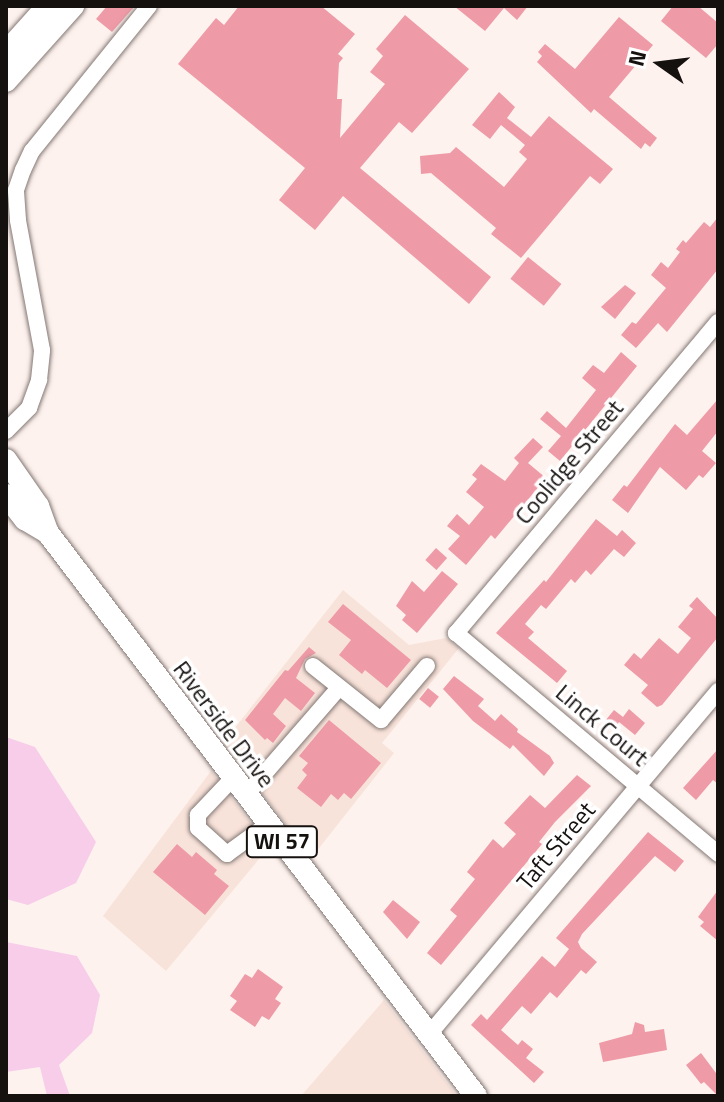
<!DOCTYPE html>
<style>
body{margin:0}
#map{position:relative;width:724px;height:1102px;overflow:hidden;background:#fdf2ee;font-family:"Titillium Web",sans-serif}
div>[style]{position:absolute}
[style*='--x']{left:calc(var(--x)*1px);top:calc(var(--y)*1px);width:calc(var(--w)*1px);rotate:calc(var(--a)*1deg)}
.built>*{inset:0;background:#f8e3da}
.water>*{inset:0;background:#f7cdea}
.building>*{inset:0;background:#ee9ba7;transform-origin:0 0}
.roads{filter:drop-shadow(0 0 2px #837773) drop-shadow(0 0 2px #837773)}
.minor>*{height:16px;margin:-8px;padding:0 8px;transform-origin:8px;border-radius:8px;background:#fff}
.major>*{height:22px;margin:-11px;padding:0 11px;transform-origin:11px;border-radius:11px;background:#fff}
.highway>*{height:24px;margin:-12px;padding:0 12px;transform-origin:12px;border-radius:12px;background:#fff}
span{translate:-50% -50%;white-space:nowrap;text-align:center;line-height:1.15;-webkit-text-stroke:7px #fff;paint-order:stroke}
.shield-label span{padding:2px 6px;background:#fff;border:2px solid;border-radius:6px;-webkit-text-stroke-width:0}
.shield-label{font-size:22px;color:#15110f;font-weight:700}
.street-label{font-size:24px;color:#15110f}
.frame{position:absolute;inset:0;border:8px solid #15110f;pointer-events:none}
.north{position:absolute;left:620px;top:24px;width:80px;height:80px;-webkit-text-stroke:6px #fff;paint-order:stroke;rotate:284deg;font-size:22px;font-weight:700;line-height:32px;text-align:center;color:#15110f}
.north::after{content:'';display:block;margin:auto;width:28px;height:36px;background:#15110f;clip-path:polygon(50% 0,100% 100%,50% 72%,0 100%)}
</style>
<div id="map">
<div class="built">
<div style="clip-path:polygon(343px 590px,409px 645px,446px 638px,459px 648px,382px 743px,394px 753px,312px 857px,223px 743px)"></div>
<div style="clip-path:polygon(211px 771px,269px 847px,166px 971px,103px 916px)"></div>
<div style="clip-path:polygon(384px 1000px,457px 1096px,301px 1096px)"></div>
</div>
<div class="water">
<div style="clip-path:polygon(6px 737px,35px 747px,96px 842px,76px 883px,28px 905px,6px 899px)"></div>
<div style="clip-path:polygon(6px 942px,77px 956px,100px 995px,92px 1033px,59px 1065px,70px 1096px,47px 1096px,40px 1067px,6px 1072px)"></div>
</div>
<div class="building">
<div style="clip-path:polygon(107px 6px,135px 6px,112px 32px,96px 19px)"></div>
<div style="clip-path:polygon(239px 6px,321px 6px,355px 34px,338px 54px,343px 58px,339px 63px,337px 99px,342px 99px,340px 138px,385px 84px,370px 72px,383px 56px,376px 49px,405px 15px,469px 69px,412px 133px,399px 122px,360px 168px,491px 277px,469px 304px,343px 196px,315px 230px,279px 200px,305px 168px,178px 64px,216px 18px,224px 25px)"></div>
<div style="clip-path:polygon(454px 6px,528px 6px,517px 20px,504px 8px,485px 31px)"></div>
<div style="clip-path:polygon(673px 6px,698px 6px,718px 23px,718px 44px,706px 58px,661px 21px)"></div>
<div style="clip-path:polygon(619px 17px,653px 45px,609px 97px,657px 138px,650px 147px,645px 143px,641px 149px,594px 109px,591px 113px,537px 62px,542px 56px,538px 52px,545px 44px,575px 69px)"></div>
<div style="clip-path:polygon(499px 92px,515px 107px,507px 118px,531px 137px,549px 116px,613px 169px,600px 184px,590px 176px,521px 258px,491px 234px,496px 228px,431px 173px,421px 174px,420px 156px,450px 153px,456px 147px,504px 187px,527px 159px,519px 152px,525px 145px,501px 125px,490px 139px,472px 125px)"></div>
<div style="clip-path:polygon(718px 217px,718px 269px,667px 332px,658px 323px,636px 348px,621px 335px,632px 322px,636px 324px,666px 288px,651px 275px,661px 262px,668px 268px,680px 252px,676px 249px,683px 240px,686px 243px,704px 222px,710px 227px)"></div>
<div style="left:528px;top:257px;width:43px;height:28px;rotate:39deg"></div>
<div style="clip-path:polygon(625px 285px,636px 293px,615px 319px,601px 307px)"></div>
<div style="clip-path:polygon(621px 352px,637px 366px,560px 461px,548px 451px,561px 436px,540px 419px,547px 411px,566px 428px,596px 390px,582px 378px,593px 365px,604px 373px)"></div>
<div style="clip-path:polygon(718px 399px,718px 431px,702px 451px,716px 463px,703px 478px,699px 475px,686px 490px,660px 467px,628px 513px,612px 500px,624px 485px,627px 487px,675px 424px,687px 435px)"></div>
<div style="clip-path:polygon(533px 438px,543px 447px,528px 463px,546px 478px,495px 539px,491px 535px,466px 565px,448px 549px,460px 536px,447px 526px,457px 514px,469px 525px,484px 507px,466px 492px,477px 479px,472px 475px,481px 464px,505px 481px,519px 463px,514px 458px)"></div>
<div style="clip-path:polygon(596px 519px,617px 536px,622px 530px,636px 543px,624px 557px,614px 549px,591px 575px,586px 570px,575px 583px,571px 579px,546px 609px,541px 605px,525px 624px,534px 632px,528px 638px,567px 671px,557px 683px,496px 633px,544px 580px,546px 582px)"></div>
<div style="left:436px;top:548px;width:15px;height:16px;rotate:42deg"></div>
<div style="clip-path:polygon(442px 571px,458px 584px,417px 633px,402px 620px,406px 615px,396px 606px,412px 581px,424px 592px)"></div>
<div style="clip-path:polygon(697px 597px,718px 619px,718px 637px,662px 705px,657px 707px,641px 693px,648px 685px,624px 665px,634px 653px,641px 659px,659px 638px,678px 654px,691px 638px,678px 627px,693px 609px,689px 606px)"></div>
<div style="clip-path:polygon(343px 604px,411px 660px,387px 688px,365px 670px,362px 674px,339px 655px,351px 640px,328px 622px)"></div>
<div style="clip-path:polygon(309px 647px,316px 653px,305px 659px,296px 678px,315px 693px,301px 711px,285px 698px,273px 714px,286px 726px,273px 743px,267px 738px,265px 740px,245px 720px,285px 670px,288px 671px)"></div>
<div style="clip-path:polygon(454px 676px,484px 699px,478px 706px,495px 721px,501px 714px,518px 729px,517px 732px,550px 756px,554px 763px,544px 776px,513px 745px,510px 749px,473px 721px,443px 689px)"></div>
<div style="left:428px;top:688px;width:14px;height:14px;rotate:39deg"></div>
<div style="clip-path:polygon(629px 709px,645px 723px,635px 735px,619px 722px,615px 728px,605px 721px,614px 710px,623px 717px)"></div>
<div style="clip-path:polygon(329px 720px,381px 763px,351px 799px,344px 793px,338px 800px,331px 794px,321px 807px,297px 788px,307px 775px,302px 770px,308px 763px,299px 756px)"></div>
<div style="clip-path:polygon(718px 749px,718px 784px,713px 780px,696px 800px,683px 788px)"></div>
<div style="clip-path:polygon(577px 775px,591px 786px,555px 822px,539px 842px,542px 844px,441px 965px,427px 953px,457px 916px,450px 910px,475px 879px,467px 872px,493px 839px,503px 848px,516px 834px,504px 823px,530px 795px,545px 808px)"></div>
<div style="clip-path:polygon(648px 832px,684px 861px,675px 872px,655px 856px,582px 934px,578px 942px,581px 948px,597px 962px,586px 974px,581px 970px,557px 998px,550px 992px,531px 1014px,522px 1006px,501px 1030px,518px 1045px,522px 1040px,533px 1049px,526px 1058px,544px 1072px,534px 1083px,471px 1025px,481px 1014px,487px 1020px,542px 956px,555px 967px,569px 949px,556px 938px)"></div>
<div style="clip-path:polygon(177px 844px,192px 857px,196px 852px,217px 870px,214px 874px,229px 886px,205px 915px,153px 872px)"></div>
<div style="clip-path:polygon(718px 890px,718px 941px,700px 926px,704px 922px,698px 917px)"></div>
<div style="clip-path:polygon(393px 900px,420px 922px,407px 939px,383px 912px)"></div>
<div style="clip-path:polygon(258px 969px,283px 987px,275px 999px,281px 1003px,269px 1020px,262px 1016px,255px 1027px,230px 1010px,237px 1001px,230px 996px,245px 974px,252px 978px)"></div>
<div style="clip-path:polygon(635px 1022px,644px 1025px,645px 1032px,664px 1029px,667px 1050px,603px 1062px,599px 1043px,632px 1034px)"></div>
<div style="clip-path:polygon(701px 1053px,716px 1073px,718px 1096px,704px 1082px,701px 1084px,686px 1065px)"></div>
</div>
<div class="roads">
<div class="minor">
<div style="--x:718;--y:322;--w:407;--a:130.1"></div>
<div style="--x:456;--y:633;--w:343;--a:40.1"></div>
<div style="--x:6;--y:431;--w:33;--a:-45"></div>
<div style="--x:29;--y:408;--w:30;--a:-70"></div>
<div style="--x:39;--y:380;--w:30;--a:-84"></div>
<div style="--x:42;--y:350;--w:132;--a:-100.5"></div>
<div style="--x:18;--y:220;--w:30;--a:-94"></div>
<div style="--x:16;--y:190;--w:21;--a:-71"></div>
<div style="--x:23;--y:170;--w:21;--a:-65"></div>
<div style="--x:32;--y:151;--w:186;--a:-51.1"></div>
<div style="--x:313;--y:666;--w:87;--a:38.5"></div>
<div style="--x:381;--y:720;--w:71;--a:-49.6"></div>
<div style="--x:232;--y:779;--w:50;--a:133.4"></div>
<div style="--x:198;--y:815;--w:13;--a:90"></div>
<div style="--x:198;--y:828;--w:39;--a:42"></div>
<div style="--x:227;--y:854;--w:51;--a:-36.2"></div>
<div style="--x:245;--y:796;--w:143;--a:-49"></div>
<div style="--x:431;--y:1032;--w:446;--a:-49.9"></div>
</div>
<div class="major">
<div style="--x:6;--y:81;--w:101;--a:-48.2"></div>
<div style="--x:6;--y:460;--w:56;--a:55.2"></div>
<div style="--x:38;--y:506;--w:29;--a:70"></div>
<div style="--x:48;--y:533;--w:707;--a:52.76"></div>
<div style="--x:6;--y:495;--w:31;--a:52"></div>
<div style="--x:25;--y:519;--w:27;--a:31"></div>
</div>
<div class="highway">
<div style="--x:6;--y:54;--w:64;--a:-48.1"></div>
</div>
</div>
<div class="shield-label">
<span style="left:282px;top:842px">WI 57</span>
</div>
<div class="street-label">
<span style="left:569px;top:462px;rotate:-50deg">Coolidge Street</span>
<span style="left:224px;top:724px;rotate:53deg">Riverside Drive</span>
<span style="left:602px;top:725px;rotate:40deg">Linck Court</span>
<span style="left:556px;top:846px;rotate:-50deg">Taft Street</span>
</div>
<div class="frame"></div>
<div class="north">N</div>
</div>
